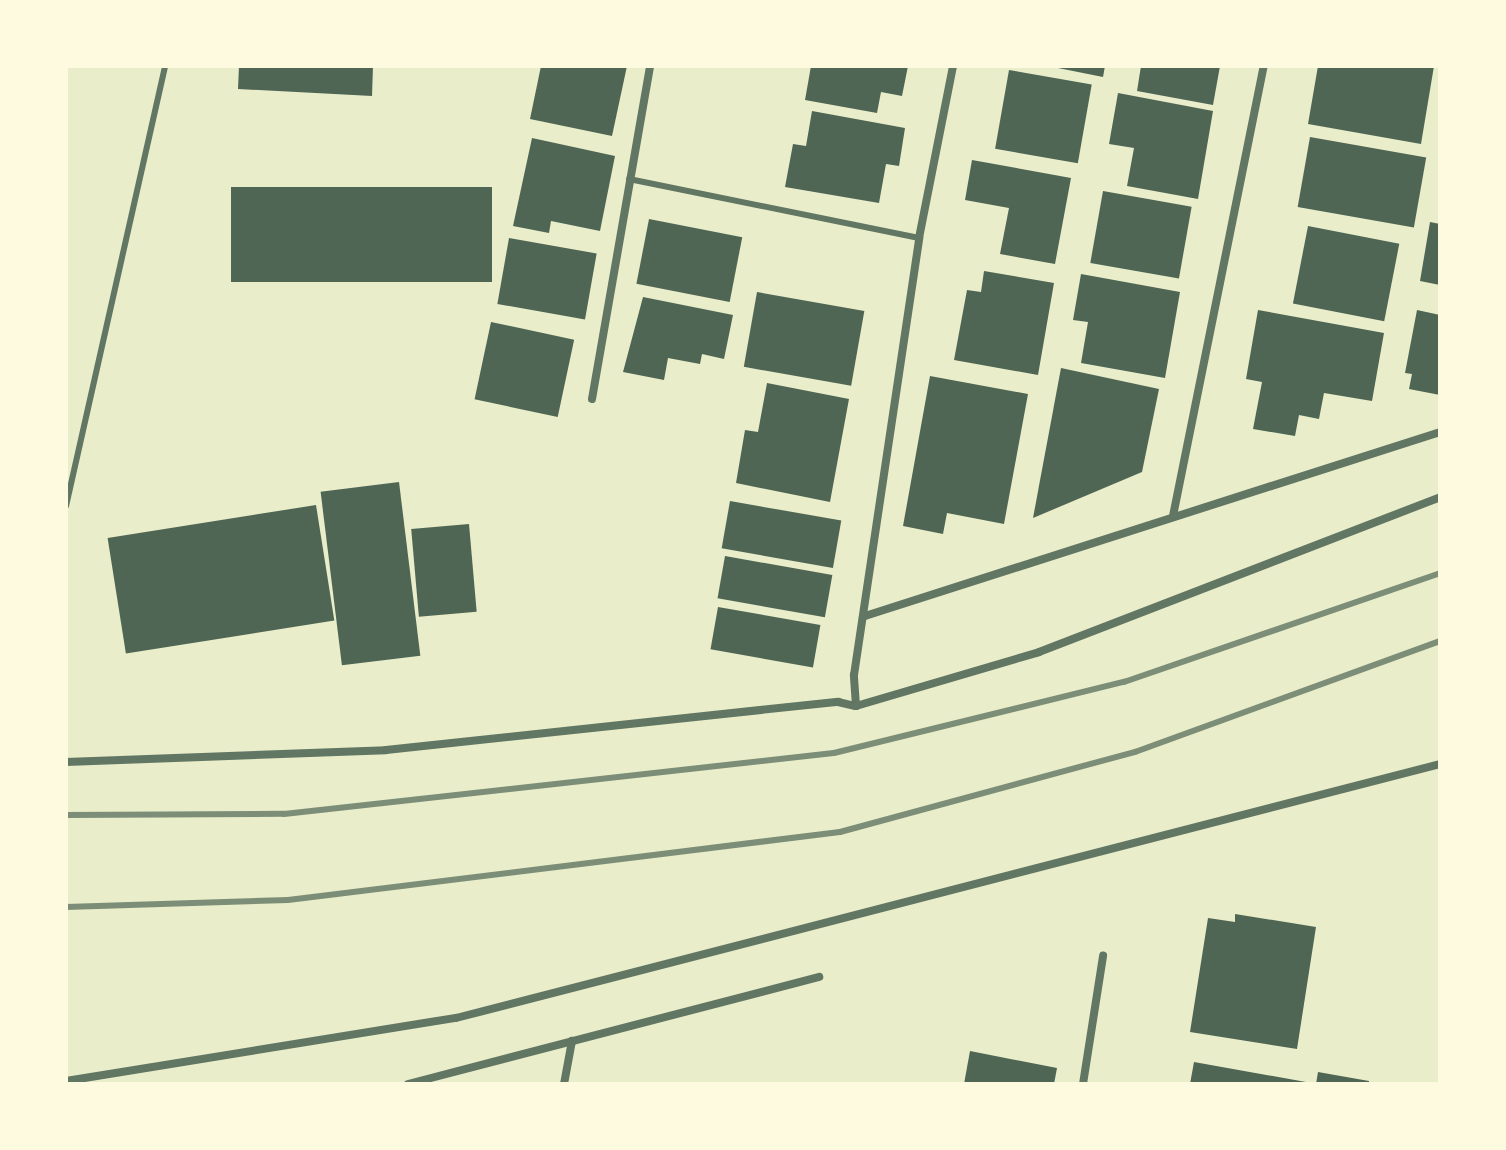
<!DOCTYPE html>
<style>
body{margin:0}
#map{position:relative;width:1506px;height:1150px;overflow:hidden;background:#e9edc9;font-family:"Work Sans",sans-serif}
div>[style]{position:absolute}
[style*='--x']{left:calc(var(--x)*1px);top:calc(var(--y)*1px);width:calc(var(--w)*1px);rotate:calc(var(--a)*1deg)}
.building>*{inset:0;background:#4f6655;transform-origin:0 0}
.service>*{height:6px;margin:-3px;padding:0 3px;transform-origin:3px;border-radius:3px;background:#617663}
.minor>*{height:8px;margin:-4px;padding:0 4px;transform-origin:4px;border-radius:4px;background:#617663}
.rail>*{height:6px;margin:-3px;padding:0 3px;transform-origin:3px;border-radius:3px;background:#7c8e77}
span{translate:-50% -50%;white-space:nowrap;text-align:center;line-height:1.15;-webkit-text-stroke:7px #fefae0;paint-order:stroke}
.frame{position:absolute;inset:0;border:68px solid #fefae0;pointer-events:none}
</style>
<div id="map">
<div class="building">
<div style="clip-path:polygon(239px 66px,373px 66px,372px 96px,238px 89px)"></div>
<div style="clip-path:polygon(541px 66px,627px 66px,612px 136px,530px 119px)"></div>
<div style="clip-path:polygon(811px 66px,908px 66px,902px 96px,881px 92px,877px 113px,805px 100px)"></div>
<div style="clip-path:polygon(1048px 66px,1105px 66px,1103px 77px)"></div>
<div style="clip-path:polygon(1141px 66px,1220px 66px,1213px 105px,1137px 91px)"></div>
<div style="clip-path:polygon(1318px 66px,1434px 66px,1421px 144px,1308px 124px)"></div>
<div style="left:1009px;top:70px;width:84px;height:80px;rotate:10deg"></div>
<div style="clip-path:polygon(1118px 93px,1213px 111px,1198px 199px,1127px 186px,1134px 148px,1109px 144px)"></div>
<div style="clip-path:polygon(812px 111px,905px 128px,899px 166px,886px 164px,879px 203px,785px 187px,793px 144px,806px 146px)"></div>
<div style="left:1310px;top:137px;width:118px;height:71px;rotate:10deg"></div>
<div style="clip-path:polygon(532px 138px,615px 156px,600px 231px,551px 221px,549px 233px,513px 226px)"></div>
<div style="clip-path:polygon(972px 160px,1071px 178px,1055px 264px,1000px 254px,1009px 208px,965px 200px)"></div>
<div style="left:492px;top:187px;width:95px;height:261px;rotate:90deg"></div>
<div style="left:1103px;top:191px;width:90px;height:73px;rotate:10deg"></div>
<div style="left:649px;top:219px;width:95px;height:66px;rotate:11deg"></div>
<div style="clip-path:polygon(1430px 222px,1440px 224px,1440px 285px,1420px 281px)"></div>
<div style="left:1308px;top:226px;width:93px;height:79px;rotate:11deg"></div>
<div style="left:509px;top:238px;width:89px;height:67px;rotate:10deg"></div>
<div style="clip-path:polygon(984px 271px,1054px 283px,1038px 375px,954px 360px,967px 290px,981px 292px)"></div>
<div style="clip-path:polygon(1081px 274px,1180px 292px,1165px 378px,1081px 363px,1088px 322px,1073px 320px)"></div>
<div style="left:757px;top:292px;width:109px;height:76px;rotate:10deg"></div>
<div style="clip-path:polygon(643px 297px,733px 315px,724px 359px,702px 354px,700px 364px,668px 358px,664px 380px,623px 372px)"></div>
<div style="clip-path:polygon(1258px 310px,1384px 333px,1372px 401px,1324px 393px,1319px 419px,1299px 415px,1295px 436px,1253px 429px,1262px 382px,1246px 379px)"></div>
<div style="clip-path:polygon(1417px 310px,1440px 315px,1440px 395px,1409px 389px,1412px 374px,1405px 373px)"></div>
<div style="left:491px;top:322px;width:85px;height:79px;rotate:12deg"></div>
<div style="clip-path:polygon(1061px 368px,1159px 389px,1142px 472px,1033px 518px)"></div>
<div style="clip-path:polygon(930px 376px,1028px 394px,1004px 524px,947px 513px,943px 534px,903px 526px)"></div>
<div style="clip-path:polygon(767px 383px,849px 399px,830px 502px,736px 483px,745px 430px,758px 432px)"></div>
<div style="left:399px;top:482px;width:175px;height:79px;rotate:83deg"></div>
<div style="left:730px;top:501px;width:113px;height:48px;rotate:10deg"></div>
<div style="left:316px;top:505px;width:117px;height:211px;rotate:81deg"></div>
<div style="left:469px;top:524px;width:88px;height:58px;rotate:85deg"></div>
<div style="left:725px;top:556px;width:109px;height:43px;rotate:10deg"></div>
<div style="left:718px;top:607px;width:104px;height:43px;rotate:10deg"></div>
<div style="clip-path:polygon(1235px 914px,1316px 927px,1297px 1049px,1190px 1032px,1208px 918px,1235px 922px)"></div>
<div style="clip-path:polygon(970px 1051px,1057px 1068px,1054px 1084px,964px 1084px)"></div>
<div style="clip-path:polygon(1194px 1062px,1306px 1082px,1306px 1084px,1190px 1084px)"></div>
<div style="clip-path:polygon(1318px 1072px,1369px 1081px,1369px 1084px,1316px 1084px)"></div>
</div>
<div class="service">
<div style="--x:629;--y:179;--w:296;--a:11.5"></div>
<div style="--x:66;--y:506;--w:451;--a:-77.3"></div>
</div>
<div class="minor">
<div style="--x:592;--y:399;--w:338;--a:-80.1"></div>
<div style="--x:1173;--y:516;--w:459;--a:-78.6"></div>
<div style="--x:865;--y:616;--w:604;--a:-17.74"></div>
<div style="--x:856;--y:706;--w:31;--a:-94"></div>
<div style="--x:854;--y:675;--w:442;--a:-81.5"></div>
<div style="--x:919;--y:238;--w:175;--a:-78.8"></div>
<div style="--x:66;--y:762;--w:320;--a:-2.1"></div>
<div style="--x:386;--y:750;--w:455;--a:-6.1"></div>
<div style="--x:838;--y:702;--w:18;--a:13"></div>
<div style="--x:856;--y:706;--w:191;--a:-16.4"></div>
<div style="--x:1039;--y:652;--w:430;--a:-21.1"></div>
<div style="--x:66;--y:1081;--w:395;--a:-9.2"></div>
<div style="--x:456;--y:1018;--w:1016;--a:-14.47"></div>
<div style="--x:408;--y:1084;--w:425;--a:-14.6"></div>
<div style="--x:564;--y:1084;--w:44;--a:-79.5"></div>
<div style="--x:1083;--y:1084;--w:130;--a:-81.1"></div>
</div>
<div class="rail">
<div style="--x:66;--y:815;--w:218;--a:-0.3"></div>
<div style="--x:284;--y:814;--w:553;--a:-6.33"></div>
<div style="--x:834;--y:753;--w:299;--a:-13.8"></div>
<div style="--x:1124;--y:682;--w:334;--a:-19"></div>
<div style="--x:66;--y:907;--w:222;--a:-1.8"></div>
<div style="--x:288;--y:900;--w:556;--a:-7.02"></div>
<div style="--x:840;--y:832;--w:306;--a:-15.2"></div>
<div style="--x:1135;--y:752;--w:325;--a:-20"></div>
</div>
<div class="frame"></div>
</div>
